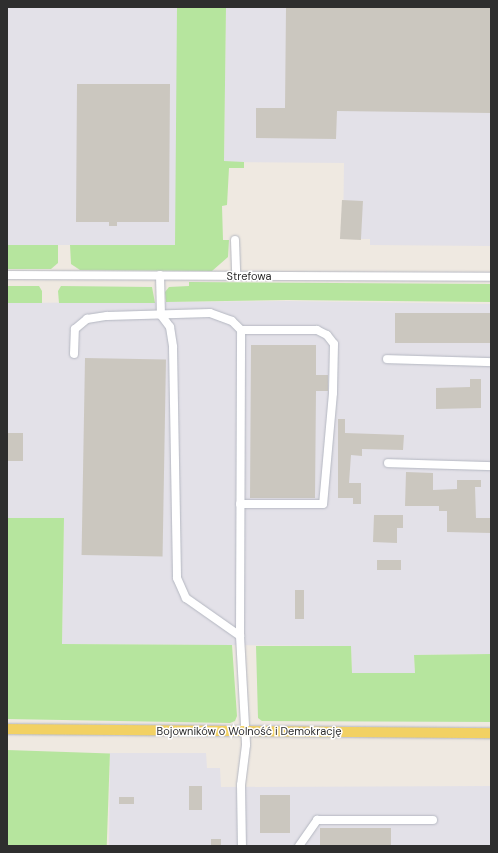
<!DOCTYPE html>
<meta charset="utf-8">
<style>
body{margin:0}
#map{position:relative;width:498px;height:853px;overflow:hidden;background:#efe9e1;font-family:"DM Sans",sans-serif}
div>[style]{position:absolute}
[style*='--x']{left:calc(var(--x)*1px);top:calc(var(--y)*1px);width:calc(var(--w)*1px);rotate:calc(var(--a)*1deg)}
.industrial>*{inset:0;background:#e3e1e8;transform-origin:0 0}
.green>*{inset:0;background:#b6e59e;transform-origin:0 0}
.building>*{inset:0;background:#cbc7bf;transform-origin:0 0}
.roads{filter:drop-shadow(0 0 1px #b4b7c1) drop-shadow(0 0 1px #b4b7c1)}
.minor>*{height:8px;margin:-4px;padding:0 4px;transform-origin:4px;border-radius:4px;background:#fff}
.major>*{height:10px;margin:-5px;padding:0 5px;transform-origin:5px;border-radius:5px;background:#f2d163}
span{translate:-50% -50%;white-space:nowrap;text-align:center;line-height:1.15;-webkit-text-stroke:3px #fff;paint-order:stroke}
.street-label{font-size:11px;color:#2e2e2e}
.frame{position:absolute;inset:0;border:8px solid #2e2e2e;pointer-events:none}
</style>
<div id="map">
<div class="industrial">
<div style="left:7px;top:7px;width:170px;height:238px"></div>
<div style="clip-path:polygon(226px 7px,491px 7px,491px 246px,370px 245px,370px 239px,343px 239px,344px 163px,224px 162px)"></div>
<div style="clip-path:polygon(287px 301px,491px 304px,491px 654px,414px 655px,415px 673px,352px 673px,351px 646px,62px 644px,64px 518px,7px 518px,7px 303px)"></div>
<div style="clip-path:polygon(110px 753px,206px 753px,207px 768px,220px 768px,221px 787px,491px 786px,491px 846px,109px 846px)"></div>
</div>
<div class="green">
<div style="clip-path:polygon(177px 7px,226px 7px,224px 161px,244px 162px,244px 168px,229px 168px,227px 205px,222px 206px,223px 240px,229px 240px,228px 257px,212px 271px,80px 270px,71px 264px,70px 245px,175px 245px)"></div>
<div style="clip-path:polygon(7px 245px,58px 245px,58px 263px,51px 269px,7px 269px)"></div>
<div style="clip-path:polygon(189px 282px,491px 284px,491px 302px,287px 300px,166px 302px,165px 292px,169px 287px,189px 286px)"></div>
<div style="clip-path:polygon(7px 286px,39px 286px,42px 291px,42px 303px,7px 303px)"></div>
<div style="clip-path:polygon(61px 286px,152px 287px,155px 303px,59px 303px,58px 291px)"></div>
<div style="clip-path:polygon(7px 518px,64px 518px,62px 644px,232px 645px,237px 716px,235px 721px,230px 723px,7px 719px)"></div>
<div style="clip-path:polygon(256px 646px,351px 646px,352px 673px,415px 673px,414px 655px,491px 654px,491px 722px,262px 721px,258px 718px)"></div>
<div style="left:7px;top:750px;width:103px;height:96px;rotate:2deg"></div>
</div>
<div class="building">
<div style="clip-path:polygon(286px 7px,491px 7px,491px 113px,337px 111px,336px 139px,256px 138px,256px 108px,285px 108px)"></div>
<div style="clip-path:polygon(77px 84px,170px 84px,169px 222px,117px 222px,117px 226px,109px 226px,109px 222px,76px 222px)"></div>
<div style="left:342px;top:200px;width:21px;height:39px;rotate:3deg"></div>
<div style="left:395px;top:313px;width:96px;height:30px"></div>
<div style="clip-path:polygon(251px 345px,316px 345px,316px 375px,328px 375px,328px 391px,316px 391px,315px 498px,250px 498px)"></div>
<div style="left:85px;top:358px;width:81px;height:197px;rotate:1deg"></div>
<div style="clip-path:polygon(470px 379px,481px 379px,481px 408px,436px 409px,436px 388px,470px 387px)"></div>
<div style="clip-path:polygon(338px 419px,345px 419px,345px 433px,404px 435px,403px 450px,362px 449px,362px 456px,351px 455px,349px 483px,361px 483px,361px 504px,353px 504px,353px 498px,338px 498px)"></div>
<div style="left:7px;top:433px;width:16px;height:28px"></div>
<div style="clip-path:polygon(406px 472px,433px 473px,433px 490px,457px 489px,457px 480px,481px 480px,481px 487px,475px 487px,476px 518px,491px 518px,491px 533px,447px 532px,447px 511px,439px 511px,439px 506px,405px 506px)"></div>
<div style="clip-path:polygon(374px 515px,403px 515px,403px 528px,397px 528px,397px 543px,373px 542px)"></div>
<div style="left:377px;top:560px;width:24px;height:10px"></div>
<div style="left:295px;top:590px;width:9px;height:29px"></div>
<div style="left:189px;top:786px;width:13px;height:24px"></div>
<div style="left:260px;top:795px;width:30px;height:38px"></div>
<div style="left:119px;top:797px;width:15px;height:7px"></div>
<div style="left:320px;top:828px;width:71px;height:18px"></div>
<div style="left:211px;top:839px;width:10px;height:7px"></div>
</div>
<div class="roads">
<div class="minor">
<div style="--x:235;--y:240;--w:36;--a:88"></div>
<div style="--x:7;--y:275;--w:484;--a:0.2"></div>
<div style="--x:160;--y:275;--w:40;--a:88.6"></div>
<div style="--x:161;--y:315;--w:15;--a:53"></div>
<div style="--x:170;--y:327;--w:20;--a:81"></div>
<div style="--x:173;--y:347;--w:231;--a:89"></div>
<div style="--x:177;--y:578;--w:22;--a:66"></div>
<div style="--x:186;--y:598;--w:66;--a:35.1"></div>
<div style="--x:240;--y:636;--w:306;--a:-89.8"></div>
<div style="--x:74;--y:354;--w:25;--a:-88"></div>
<div style="--x:75;--y:329;--w:16;--a:-40"></div>
<div style="--x:87;--y:319;--w:20;--a:-9"></div>
<div style="--x:107;--y:316;--w:103;--a:-1.7"></div>
<div style="--x:210;--y:313;--w:23;--a:20"></div>
<div style="--x:232;--y:321;--w:13;--a:45"></div>
<div style="--x:241;--y:330;--w:76;--a:0"></div>
<div style="--x:317;--y:330;--w:11;--a:27"></div>
<div style="--x:327;--y:335;--w:11;--a:52"></div>
<div style="--x:334;--y:344;--w:49;--a:91.2"></div>
<div style="--x:333;--y:393;--w:111;--a:95.1"></div>
<div style="--x:323;--y:504;--w:83;--a:180"></div>
<div style="--x:387;--y:359;--w:104;--a:1.7"></div>
<div style="--x:388;--y:463;--w:103;--a:1.7"></div>
<div style="--x:240;--y:636;--w:109;--a:86.8"></div>
<div style="--x:246;--y:745;--w:40;--a:97.1"></div>
<div style="--x:241;--y:785;--w:61;--a:89.1"></div>
<div style="--x:299;--y:846;--w:32;--a:-55"></div>
<div style="--x:317;--y:820;--w:116;--a:0"></div>
</div>
<div class="major">
<div style="--x:7;--y:729;--w:484;--a:0.5"></div>
</div>
</div>
<div class="street-label">
<span style="left:249px;top:276px">Strefowa</span>
<span style="left:249px;top:731px">Bojowników o Wolność i Demokrację</span>
</div>
<div class="frame"></div>
</div>
